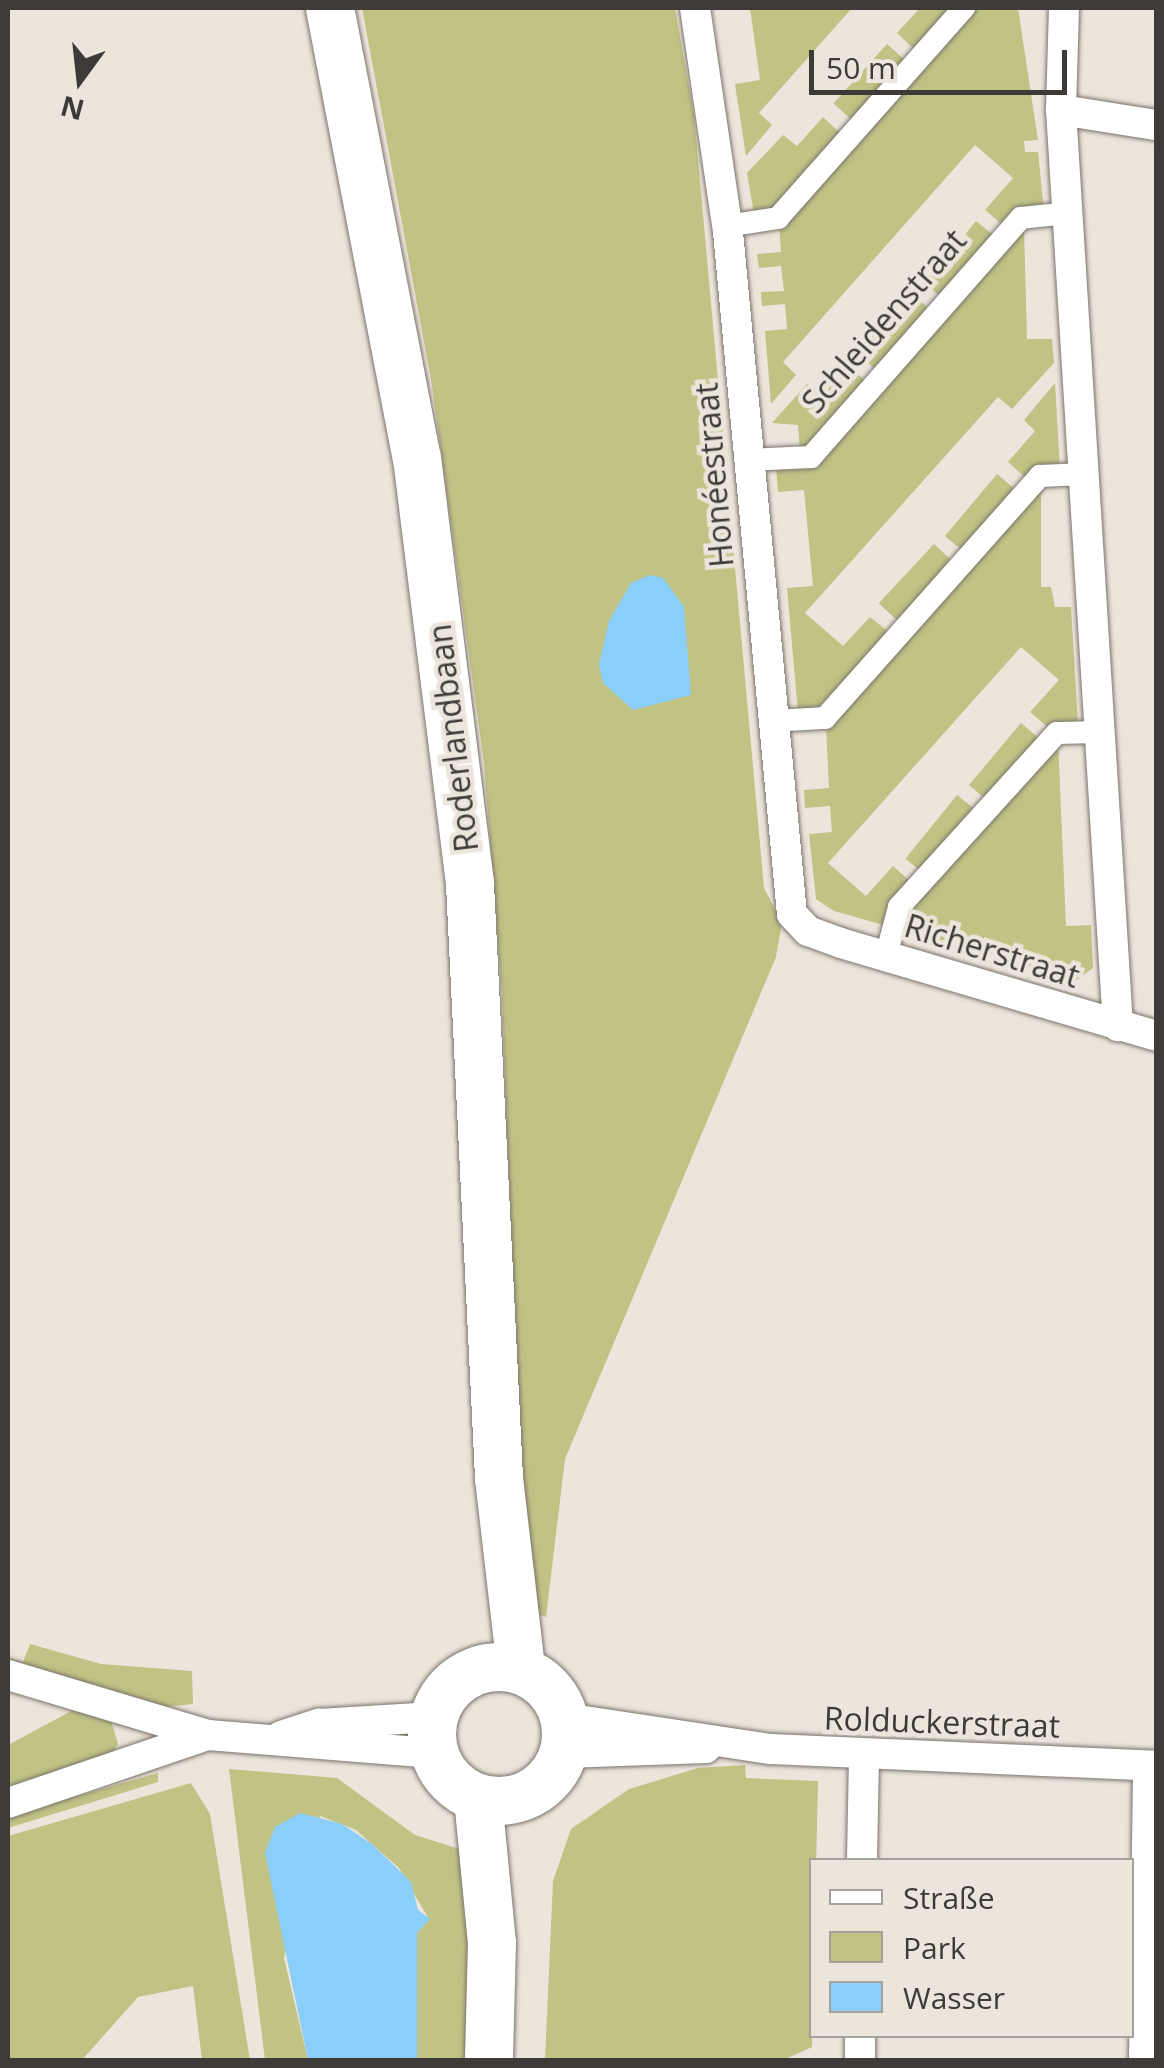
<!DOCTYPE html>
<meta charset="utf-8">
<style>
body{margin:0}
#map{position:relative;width:1164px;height:2068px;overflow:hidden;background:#ece5dc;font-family:"Open Sans",sans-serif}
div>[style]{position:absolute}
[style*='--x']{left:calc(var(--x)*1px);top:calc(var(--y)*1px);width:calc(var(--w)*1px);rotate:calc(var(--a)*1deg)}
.green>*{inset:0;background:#c0c384;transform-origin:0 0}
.water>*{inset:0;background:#8acefa}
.roads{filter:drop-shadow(0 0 2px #7a746c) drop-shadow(0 0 2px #7a746c)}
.pedestrian>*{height:22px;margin:-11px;padding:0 11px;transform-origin:11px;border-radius:11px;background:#fff}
.minor>*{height:30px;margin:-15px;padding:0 15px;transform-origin:15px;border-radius:15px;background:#fff}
.primary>*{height:48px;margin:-24px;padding:0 24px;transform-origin:24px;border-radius:24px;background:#fff}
.primary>.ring{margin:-24px;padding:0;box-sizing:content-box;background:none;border:48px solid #fff;border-radius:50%}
span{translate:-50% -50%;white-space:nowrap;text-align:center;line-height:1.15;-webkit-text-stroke:9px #ece5dc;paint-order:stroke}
.street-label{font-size:32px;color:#3d3a37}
.frame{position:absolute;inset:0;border:10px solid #3d3a37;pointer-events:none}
.legend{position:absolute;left:809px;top:1858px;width:325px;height:180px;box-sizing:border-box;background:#ece5dc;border:2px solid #a6a19a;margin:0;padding:12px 18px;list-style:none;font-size:30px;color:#3d3a37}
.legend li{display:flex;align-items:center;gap:20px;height:50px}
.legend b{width:50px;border:2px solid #a6a19a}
.north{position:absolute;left:30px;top:30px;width:100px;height:100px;-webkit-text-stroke:8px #ece5dc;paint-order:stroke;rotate:195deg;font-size:28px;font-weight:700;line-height:40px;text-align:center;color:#3d3a37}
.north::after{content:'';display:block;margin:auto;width:35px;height:45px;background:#3d3a37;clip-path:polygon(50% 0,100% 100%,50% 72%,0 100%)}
.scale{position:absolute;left:809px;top:50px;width:258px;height:45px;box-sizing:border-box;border:5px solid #3d3a37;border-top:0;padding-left:12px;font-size:30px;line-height:35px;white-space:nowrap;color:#3d3a37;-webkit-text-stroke:8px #ece5dc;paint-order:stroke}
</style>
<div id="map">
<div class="green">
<div style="clip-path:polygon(362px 8px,675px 8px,694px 115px,764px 888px,782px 923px,776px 957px,565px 1459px,546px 1617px,525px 1610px,502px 994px,484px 763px,431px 379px)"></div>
<div style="clip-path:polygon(750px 8px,852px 8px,759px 113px,772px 125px,746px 156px,735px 84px,760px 80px)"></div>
<div style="clip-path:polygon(920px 8px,954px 8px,916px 51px,897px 33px)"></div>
<div style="clip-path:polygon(971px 8px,1018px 8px,1038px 140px,1024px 141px,1025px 152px,1038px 152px,1044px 211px,1005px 227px,985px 210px,1013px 178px,975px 145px,783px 362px,796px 375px,771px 404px,765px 331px,787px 329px,785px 304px,762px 306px,761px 292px,784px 291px,781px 266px,759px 268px,757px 254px,781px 252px,779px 225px)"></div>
<div style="left:887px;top:44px;width:25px;height:80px;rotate:42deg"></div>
<div style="clip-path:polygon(823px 117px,842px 135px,774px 211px,754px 214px,747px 173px,783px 135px,797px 146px)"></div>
<div style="left:976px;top:221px;width:26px;height:81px;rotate:39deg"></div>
<div style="clip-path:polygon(1024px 226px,1027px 339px,1052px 339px,1054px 363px,1012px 409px,998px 397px,805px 613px,843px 646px,870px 617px,890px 633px,821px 711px,798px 712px,787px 588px,813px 586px,804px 490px,778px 492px,776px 466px,815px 463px)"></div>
<div style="left:912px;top:293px;width:26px;height:81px;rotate:43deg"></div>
<div style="clip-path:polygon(849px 365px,867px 383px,800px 452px,798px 425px,772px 423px,807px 384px,822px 396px)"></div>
<div style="clip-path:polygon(1055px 383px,1060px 470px,1028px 480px,1008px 462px,1035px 431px,1024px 420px)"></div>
<div style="left:997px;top:474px;width:26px;height:81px;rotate:40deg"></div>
<div style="clip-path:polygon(1041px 483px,1041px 587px,1051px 587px,1055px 607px,1071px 607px,1078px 725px,1051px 730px,1030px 712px,1059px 680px,1021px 647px,828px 863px,866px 896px,893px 866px,912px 883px,887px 926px,834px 911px,816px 899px,809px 834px,832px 832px,830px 806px,805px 808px,804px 790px,829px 788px,826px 725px)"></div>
<div style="left:934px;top:544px;width:26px;height:81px;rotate:43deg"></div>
<div style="left:1021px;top:723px;width:26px;height:81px;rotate:40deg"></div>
<div style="clip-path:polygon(1058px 740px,1066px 926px,1091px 925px,1093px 968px,1074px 982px,898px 930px,903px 913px)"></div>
<div style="left:957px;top:795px;width:26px;height:82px;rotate:39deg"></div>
<div style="clip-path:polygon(30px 1644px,101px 1664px,192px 1671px,193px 1704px,153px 1708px,8px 1665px,8px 1658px,23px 1662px)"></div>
<div style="clip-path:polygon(75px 1709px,110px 1717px,118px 1744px,103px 1769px,8px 1795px,8px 1745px)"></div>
<div style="clip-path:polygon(745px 1765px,746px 1778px,818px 1781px,812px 2047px,783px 2060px,545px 2060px,553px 1881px,571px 1829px,629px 1789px,698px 1768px)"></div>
<div style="clip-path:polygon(229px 1769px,337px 1778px,415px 1835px,469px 1852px,471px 2060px,417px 2060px,417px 1933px,429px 1919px,399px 1868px,356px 1830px,320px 1816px,284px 1958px,308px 2060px,265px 2060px)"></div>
<div style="clip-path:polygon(158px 1773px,158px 1782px,8px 1828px,8px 1816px)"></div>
<div style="clip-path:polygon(191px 1783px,210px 1814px,250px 2060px,202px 2060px,193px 1986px,138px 1997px,82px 2060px,8px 2060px,8px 1836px)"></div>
</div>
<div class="water">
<div style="clip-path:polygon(650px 575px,663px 578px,684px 607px,691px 695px,633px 710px,603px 683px,599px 665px,609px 621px,631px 583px)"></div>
<div style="clip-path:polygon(300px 1813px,342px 1824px,372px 1844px,411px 1882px,418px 1910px,430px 1919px,417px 1933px,417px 2060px,308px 2060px,265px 1853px,275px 1827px)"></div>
</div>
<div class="roads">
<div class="pedestrian">
<div style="--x:727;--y:226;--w:52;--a:-8.9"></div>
<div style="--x:778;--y:218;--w:281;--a:-48.5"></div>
<div style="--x:748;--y:460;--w:63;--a:-2.7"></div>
<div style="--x:811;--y:457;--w:318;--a:-48.7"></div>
<div style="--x:1021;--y:218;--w:47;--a:-6.1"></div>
<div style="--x:771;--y:721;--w:54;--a:-3.2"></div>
<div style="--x:825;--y:718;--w:324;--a:-48.4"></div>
<div style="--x:1040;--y:476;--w:44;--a:-2.6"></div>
<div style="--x:886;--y:956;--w:51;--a:-75.1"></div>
<div style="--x:899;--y:907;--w:235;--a:-47.8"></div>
<div style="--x:1057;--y:733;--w:43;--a:-1.3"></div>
</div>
<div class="minor">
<div style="--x:695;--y:8;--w:226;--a:81.6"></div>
<div style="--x:728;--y:232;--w:685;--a:84.64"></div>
<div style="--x:792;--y:914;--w:23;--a:47"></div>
<div style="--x:808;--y:931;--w:35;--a:20"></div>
<div style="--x:841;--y:943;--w:328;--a:16.4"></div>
<div style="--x:1064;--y:8;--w:102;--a:91.7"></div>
<div style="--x:1061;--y:110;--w:918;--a:86.44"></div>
<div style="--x:1061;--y:110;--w:96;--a:9"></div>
<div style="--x:8;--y:1675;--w:209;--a:16.7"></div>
<div style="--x:208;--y:1735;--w:226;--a:4.6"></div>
<div style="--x:565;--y:1718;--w:208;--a:8.6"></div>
<div style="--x:771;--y:1749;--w:385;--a:2.5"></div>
<div style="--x:281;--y:1736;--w:40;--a:-18"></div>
<div style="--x:319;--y:1724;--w:115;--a:-3.5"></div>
<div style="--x:564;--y:1753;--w:142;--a:-2"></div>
<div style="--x:8;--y:1803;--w:211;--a:-18.8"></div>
<div style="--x:862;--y:1860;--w:106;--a:-88.9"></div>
<div style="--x:860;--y:2060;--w:24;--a:-90"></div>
<div style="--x:1144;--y:2060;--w:294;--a:-89.2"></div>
</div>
<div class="primary">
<div style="--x:330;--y:8;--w:458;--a:79.1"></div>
<div style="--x:417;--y:458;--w:429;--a:82.9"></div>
<div style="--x:470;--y:884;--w:595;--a:87.2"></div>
<div style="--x:499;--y:1478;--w:192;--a:83.4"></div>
<div class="ring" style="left:432px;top:1667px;width:86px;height:86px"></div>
<div style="--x:478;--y:1798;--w:146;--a:84.5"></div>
<div style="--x:492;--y:1943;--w:117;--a:91.5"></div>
</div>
</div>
<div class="street-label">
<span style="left:884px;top:321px;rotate:-49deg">Schleidenstraat</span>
<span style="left:714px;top:475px;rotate:-95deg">Honéestraat</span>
<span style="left:453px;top:738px;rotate:-97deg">Roderlandbaan</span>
<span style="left:992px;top:951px;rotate:17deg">Richerstraat</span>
<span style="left:942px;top:1722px;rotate:2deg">Rolduckerstraat</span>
</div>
<div class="frame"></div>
<ul class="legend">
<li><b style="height:12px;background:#fff"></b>Straße</li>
<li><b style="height:28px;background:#c0c384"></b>Park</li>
<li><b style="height:28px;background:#8acefa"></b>Wasser</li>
</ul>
<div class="north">N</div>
<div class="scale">50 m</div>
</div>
